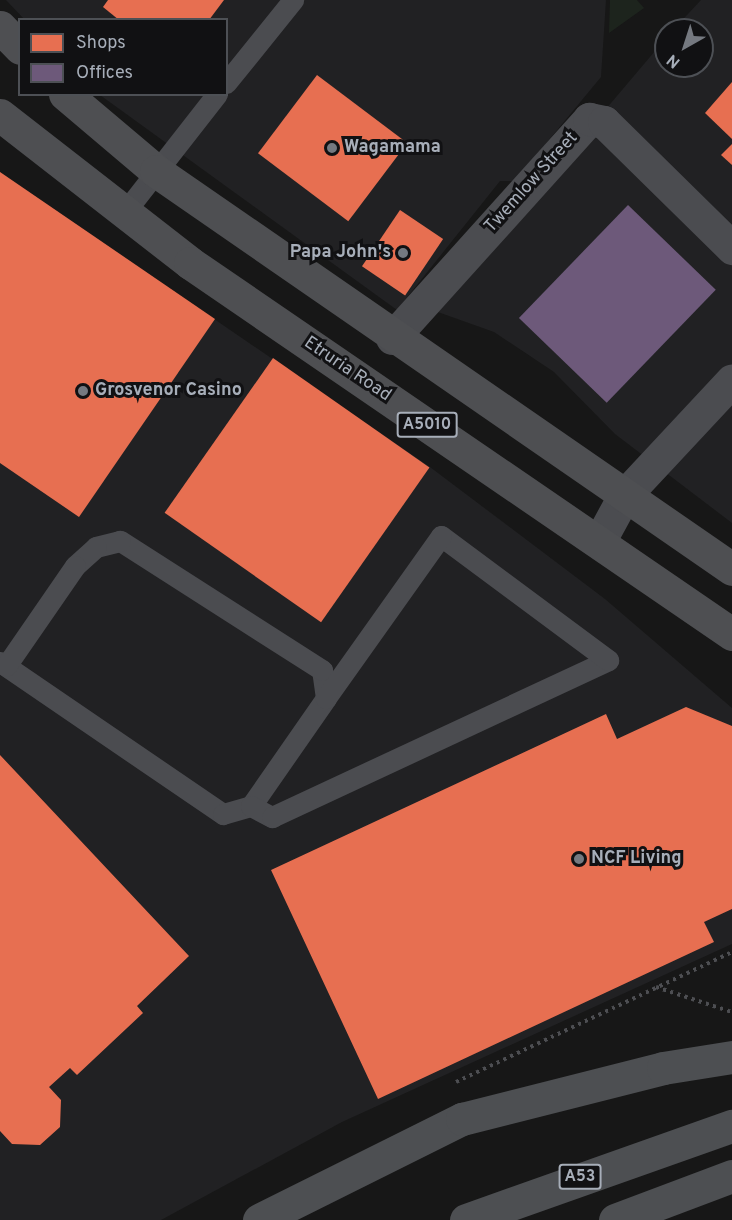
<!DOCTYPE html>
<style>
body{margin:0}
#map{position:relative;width:732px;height:1220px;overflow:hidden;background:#171717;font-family:Overpass,sans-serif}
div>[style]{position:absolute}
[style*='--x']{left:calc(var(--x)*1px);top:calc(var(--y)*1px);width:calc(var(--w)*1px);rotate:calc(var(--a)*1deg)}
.built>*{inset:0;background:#212123}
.green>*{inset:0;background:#1d241d}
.shops>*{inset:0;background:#e76f51;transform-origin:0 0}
.offices>*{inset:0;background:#6d597a;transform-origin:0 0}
.path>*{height:4px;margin-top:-2px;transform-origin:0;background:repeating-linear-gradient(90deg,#4d4e52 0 3px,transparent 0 7.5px)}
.lane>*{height:21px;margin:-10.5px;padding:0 10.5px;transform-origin:10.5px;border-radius:10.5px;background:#4b4c50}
.street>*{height:33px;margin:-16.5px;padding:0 16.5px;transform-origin:16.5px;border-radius:16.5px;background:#4b4c50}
.primary>*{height:33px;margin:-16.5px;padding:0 16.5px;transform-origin:16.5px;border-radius:16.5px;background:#4e4f52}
.highway>*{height:33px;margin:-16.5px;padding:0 16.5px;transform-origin:16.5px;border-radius:16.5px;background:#4d4f52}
.dots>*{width:16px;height:16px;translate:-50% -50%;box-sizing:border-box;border:3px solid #111113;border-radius:50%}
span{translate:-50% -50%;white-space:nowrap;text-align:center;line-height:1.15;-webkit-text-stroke:6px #111113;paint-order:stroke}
.shield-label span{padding:2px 4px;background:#111113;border:2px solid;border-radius:4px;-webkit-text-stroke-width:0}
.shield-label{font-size:16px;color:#a7aeb9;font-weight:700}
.poi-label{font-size:18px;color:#a7aeb9;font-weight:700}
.left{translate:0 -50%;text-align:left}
.right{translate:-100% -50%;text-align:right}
.street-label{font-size:18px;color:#a7aeb9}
.legend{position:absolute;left:18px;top:18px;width:210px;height:78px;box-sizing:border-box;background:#111113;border:2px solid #4d5055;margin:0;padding:8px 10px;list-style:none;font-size:18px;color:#a7aeb9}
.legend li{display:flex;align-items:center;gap:12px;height:30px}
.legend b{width:30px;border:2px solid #4d5055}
.north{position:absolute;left:654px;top:18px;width:60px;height:60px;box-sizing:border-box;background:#111113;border:2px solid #4d5055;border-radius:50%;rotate:219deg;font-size:16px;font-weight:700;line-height:24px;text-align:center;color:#a7aeb9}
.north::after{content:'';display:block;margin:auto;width:21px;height:27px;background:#757980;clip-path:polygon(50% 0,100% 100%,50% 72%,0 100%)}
</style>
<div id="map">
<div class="built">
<div style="clip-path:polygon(6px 0,606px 0,601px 77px,515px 181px,500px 181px,397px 310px,100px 95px,226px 94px,226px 20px,24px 19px)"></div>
<div style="clip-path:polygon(701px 0,732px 0,732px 523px,615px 434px,554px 372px,494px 332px,435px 311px,666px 38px,666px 66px,702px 66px,702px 30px,673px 30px)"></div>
<div style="clip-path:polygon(0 172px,430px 467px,605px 599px,732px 708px,732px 944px,342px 1122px,161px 1220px,0 1220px)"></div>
</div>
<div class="green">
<div style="clip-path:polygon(610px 0,637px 0,644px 8px,609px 33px)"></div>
</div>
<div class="shops">
<div style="clip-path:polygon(108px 0,224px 0,209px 20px,119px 20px,103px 7px)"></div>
<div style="left:317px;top:75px;width:113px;height:98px;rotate:37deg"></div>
<div style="clip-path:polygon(732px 82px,732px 139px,705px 113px)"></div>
<div style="clip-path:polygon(732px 144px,732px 165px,721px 155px)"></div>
<div style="clip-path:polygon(0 172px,215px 319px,79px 517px,0 463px)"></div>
<div style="left:400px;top:210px;width:52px;height:68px;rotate:34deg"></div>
<div style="left:273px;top:358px;width:191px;height:189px;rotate:35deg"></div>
<div style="clip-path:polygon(686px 707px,732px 726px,732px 909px,704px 922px,714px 942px,378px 1099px,271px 870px,606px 714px,617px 739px)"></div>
<div style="clip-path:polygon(0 755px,189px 956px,137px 1006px,143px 1013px,77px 1075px,70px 1068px,49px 1087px,61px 1100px,60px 1127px,40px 1145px,12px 1144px,0 1131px)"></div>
</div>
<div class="offices">
<div style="left:628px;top:205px;width:122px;height:157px;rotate:44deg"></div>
</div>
<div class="path">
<div style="--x:656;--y:987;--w:80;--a:18.2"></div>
<div style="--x:456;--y:1082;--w:305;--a:-25.2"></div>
</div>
<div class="lane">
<div style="--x:226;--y:83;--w:107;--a:-51.1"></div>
<div style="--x:124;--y:213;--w:151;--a:-52"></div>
<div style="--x:0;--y:662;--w:270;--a:34.3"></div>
<div style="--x:223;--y:814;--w:29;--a:-16"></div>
<div style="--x:251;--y:806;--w:131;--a:-55.2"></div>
<div style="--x:326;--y:698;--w:28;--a:-98"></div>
<div style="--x:322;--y:670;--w:240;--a:-147.4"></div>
<div style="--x:120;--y:541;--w:25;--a:166"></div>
<div style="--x:96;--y:547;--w:28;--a:138"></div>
<div style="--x:75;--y:566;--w:121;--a:124.6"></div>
<div style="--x:251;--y:806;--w:24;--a:28"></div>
<div style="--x:272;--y:817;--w:371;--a:-25"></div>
<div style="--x:608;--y:660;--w:208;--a:-143.4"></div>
<div style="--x:441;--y:536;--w:199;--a:125.4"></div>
</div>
<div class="street">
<div style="--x:392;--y:338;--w:295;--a:-48"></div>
<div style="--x:589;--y:119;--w:15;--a:11"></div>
<div style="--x:604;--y:122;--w:180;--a:44.5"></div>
<div style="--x:599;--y:542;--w:52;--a:-61.5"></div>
<div style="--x:624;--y:496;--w:158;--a:-47"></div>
</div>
<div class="primary">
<div style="--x:0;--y:27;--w:29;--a:46"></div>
<div style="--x:65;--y:94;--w:119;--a:40.2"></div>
<div style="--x:156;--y:171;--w:700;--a:34.64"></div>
<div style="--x:0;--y:115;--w:241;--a:37.9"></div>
<div style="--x:190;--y:263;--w:657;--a:34.39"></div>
</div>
<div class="highway">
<div style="--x:259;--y:1220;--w:227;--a:-26.5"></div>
<div style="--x:462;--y:1119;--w:207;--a:-14.2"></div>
<div style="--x:663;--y:1068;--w:70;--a:-9.1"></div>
<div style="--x:466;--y:1220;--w:282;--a:-19.5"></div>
<div style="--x:615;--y:1220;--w:125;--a:-20.6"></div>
</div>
<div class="dots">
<div style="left:332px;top:148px;background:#757980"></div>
<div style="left:403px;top:253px;background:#757980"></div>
<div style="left:83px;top:391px;background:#757980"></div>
<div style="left:579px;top:859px;background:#757980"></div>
</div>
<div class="shield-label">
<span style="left:427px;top:425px">A5010</span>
<span style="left:580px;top:1177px">A53</span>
</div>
<div class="poi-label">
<span class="left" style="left:344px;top:148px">Wagamama</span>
<span class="right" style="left:391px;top:253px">Papa John's</span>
<span class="left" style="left:95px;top:391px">Grosvenor Casino</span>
<span class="left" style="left:591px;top:859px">NCF Living</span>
</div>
<div class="street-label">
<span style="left:532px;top:183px;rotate:-48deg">Twemlow Street</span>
<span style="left:347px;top:370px;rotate:34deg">Etruria Road</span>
</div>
<ul class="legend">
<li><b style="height:16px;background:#e76f51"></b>Shops</li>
<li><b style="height:16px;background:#6d597a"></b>Offices</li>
</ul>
<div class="north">N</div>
</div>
